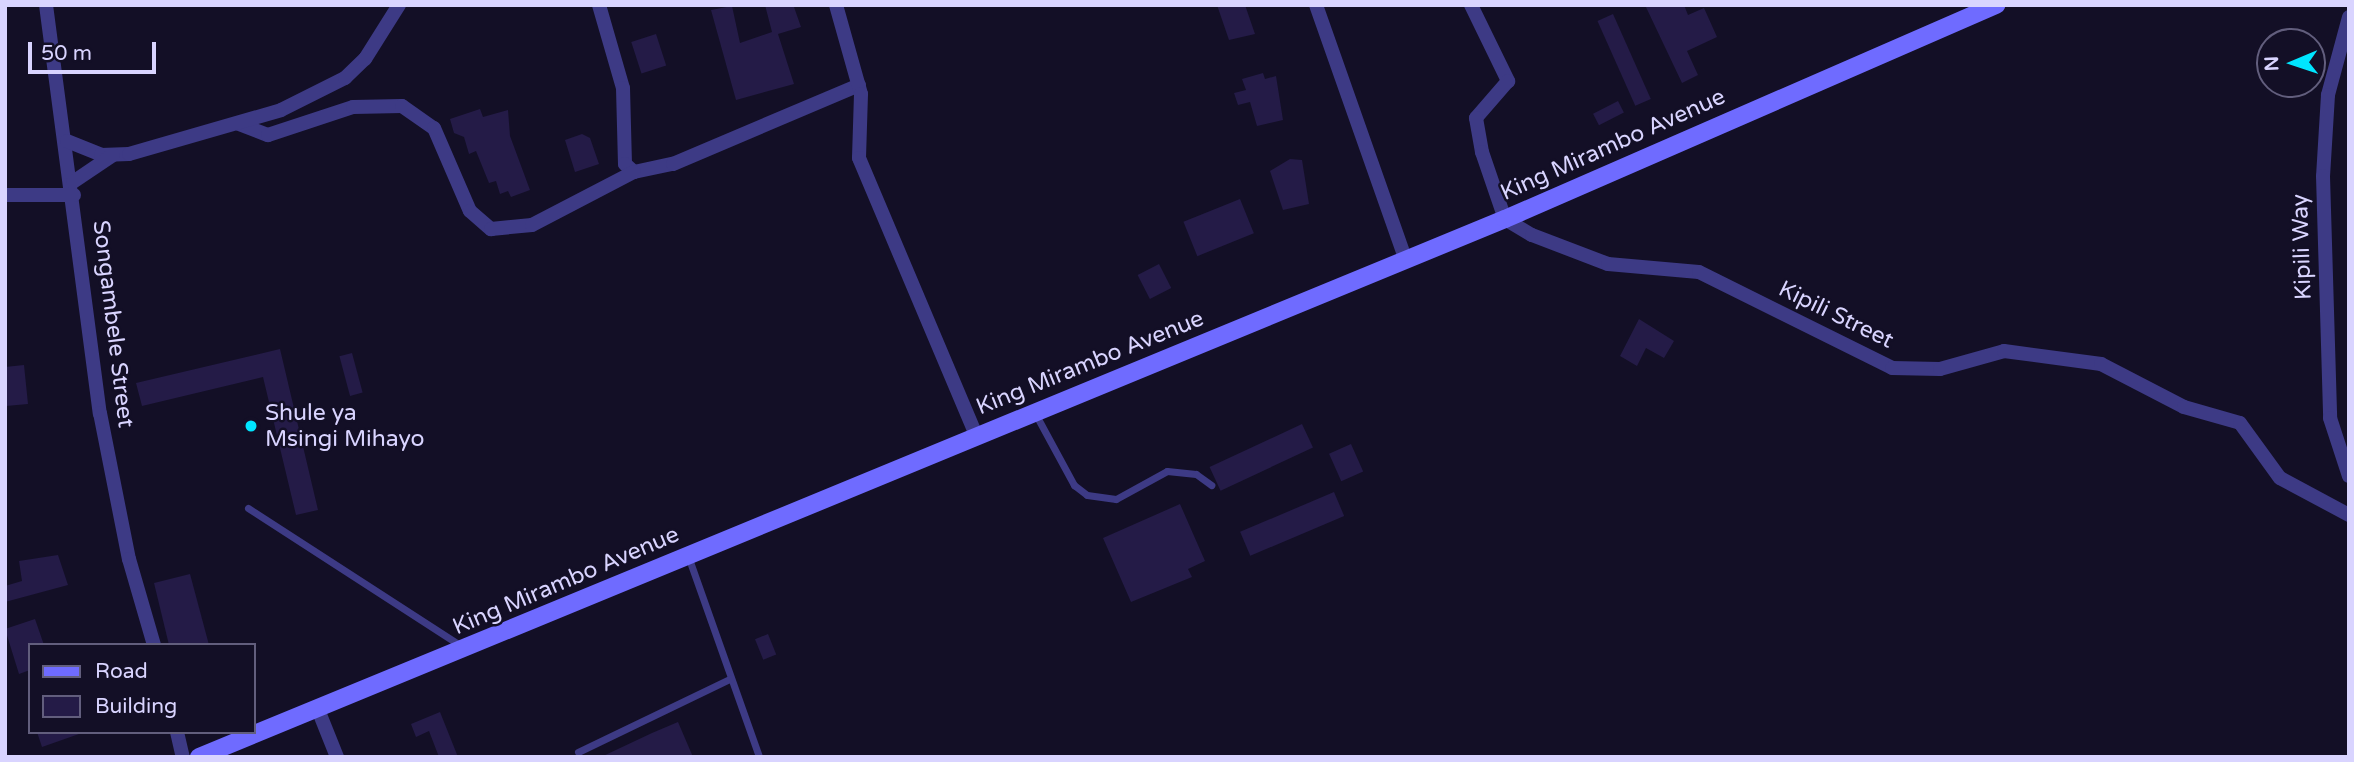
<!DOCTYPE html>
<style>
body{margin:0}
#map{position:relative;width:2354px;height:762px;overflow:hidden;background:#130f26;font-family:"Varela Round",sans-serif}
div>[style]{position:absolute}
[style*='--x']{left:calc(var(--x)*1px);top:calc(var(--y)*1px);width:calc(var(--w)*1px);rotate:calc(var(--a)*1deg)}
.building>*{inset:0;background:#241b47;transform-origin:0 0}
.lane>*{height:7px;margin:-3.5px;padding:0 3.5px;transform-origin:3.5px;border-radius:3.5px;background:#3d3a85}
.street>*{height:14px;margin:-7px;padding:0 7px;transform-origin:7px;border-radius:7px;background:#3d3a85}
.secondary>*{height:18px;margin:-9px;padding:0 9px;transform-origin:9px;border-radius:9px;background:#6f6bff}
.dots>*{width:19px;height:19px;translate:-50% -50%;box-sizing:border-box;border:4px solid #130f26;border-radius:50%}
span{translate:-50% -50%;white-space:nowrap;text-align:center;line-height:1.15;-webkit-text-stroke:5px #130f26;paint-order:stroke}
.street-label{font-size:23px;color:#d9d4ff}
.poi-label{font-size:23px;color:#d9d4ff}
.left{translate:0 -50%;text-align:left}
.frame{position:absolute;inset:0;border:7px solid #d9d4ff;pointer-events:none}
.legend{position:absolute;left:28px;top:643px;width:228px;height:91px;box-sizing:border-box;background:#130f26;border:2px solid #625e7d;margin:0;padding:9px 12px;list-style:none;font-size:21px;color:#d9d4ff}
.legend li{display:flex;align-items:center;gap:14px;height:35px}
.legend b{width:35px;border:2px solid #625e7d}
.north{position:absolute;left:2256px;top:28px;width:70px;height:70px;box-sizing:border-box;background:#130f26;border:2px solid #625e7d;border-radius:50%;rotate:268deg;font-size:19px;font-weight:700;line-height:28px;text-align:center;color:#d9d4ff}
.north::after{content:'';display:block;margin:auto;width:24px;height:32px;background:#00e5ff;clip-path:polygon(50% 0,100% 100%,50% 72%,0 100%)}
.scale{position:absolute;left:28px;top:42px;width:128px;height:32px;box-sizing:border-box;border:4px solid #d9d4ff;border-top:0;padding-left:9px;font-size:21px;line-height:24px;white-space:nowrap;color:#d9d4ff;-webkit-text-stroke:5px #130f26;paint-order:stroke}
</style>
<div id="map">
<div class="building">
<div style="clip-path:polygon(765px 5px,794px 7px,801px 27px,778px 34px,794px 84px,736px 100px,711px 10px,732px 6px,740px 43px,772px 32px)"></div>
<div style="clip-path:polygon(1217px 5px,1245px 5px,1255px 34px,1229px 40px)"></div>
<div style="clip-path:polygon(1645px 5px,1684px 5px,1688px 15px,1704px 8px,1717px 37px,1687px 51px,1698px 75px,1682px 83px)"></div>
<div style="left:1613px;top:14px;width:93px;height:17px;rotate:66deg"></div>
<div style="left:656px;top:34px;width:33px;height:26px;rotate:72deg"></div>
<div style="clip-path:polygon(1263px 73px,1265px 79px,1276px 76px,1283px 120px,1257px 126px,1250px 102px,1238px 105px,1234px 93px,1246px 90px,1242px 79px)"></div>
<div style="left:1618px;top:101px;width:13px;height:28px;rotate:63deg"></div>
<div style="clip-path:polygon(480px 109px,483px 117px,508px 110px,510px 136px,530px 190px,511px 197px,508px 191px,500px 194px,496px 181px,489px 183px,476px 151px,469px 154px,464px 137px,454px 133px,450px 119px)"></div>
<div style="clip-path:polygon(582px 134px,590px 138px,599px 164px,575px 172px,565px 140px)"></div>
<div style="clip-path:polygon(1290px 159px,1302px 160px,1309px 204px,1283px 210px,1270px 171px)"></div>
<div style="left:1240px;top:199px;width:37px;height:61px;rotate:68deg"></div>
<div style="left:1159px;top:264px;width:27px;height:24px;rotate:63deg"></div>
<div style="clip-path:polygon(1639px 319px,1674px 341px,1664px 358px,1646px 348px,1637px 366px,1620px 356px)"></div>
<div style="clip-path:polygon(280px 349px,318px 510px,296px 515px,263px 377px,142px 406px,136px 383px)"></div>
<div style="left:352px;top:353px;width:41px;height:13px;rotate:75deg"></div>
<div style="clip-path:polygon(24px 365px,28px 404px,6px 406px,5px 367px)"></div>
<div style="left:1302px;top:424px;width:26px;height:102px;rotate:65deg"></div>
<div style="left:1351px;top:444px;width:30px;height:24px;rotate:66deg"></div>
<div style="left:1334px;top:492px;width:26px;height:102px;rotate:67deg"></div>
<div style="clip-path:polygon(1180px 504px,1205px 561px,1188px 569px,1192px 577px,1131px 602px,1103px 538px)"></div>
<div style="clip-path:polygon(58px 555px,68px 585px,5px 602px,5px 586px,22px 581px,19px 561px)"></div>
<div style="clip-path:polygon(190px 574px,209px 645px,169px 645px,154px 583px)"></div>
<div style="clip-path:polygon(35px 619px,44px 645px,30px 645px,30px 670px,19px 674px,5px 629px)"></div>
<div style="left:768px;top:634px;width:22px;height:14px;rotate:68deg"></div>
<div style="clip-path:polygon(440px 712px,458px 757px,439px 757px,429px 731px,416px 737px,411px 724px)"></div>
<div style="clip-path:polygon(678px 722px,693px 757px,601px 757px,652px 733px)"></div>
<div style="clip-path:polygon(37px 732px,79px 732px,79px 734px,42px 747px)"></div>
</div>
<div class="lane">
<div style="--x:1036;--y:415;--w:80;--a:61.5"></div>
<div style="--x:1074;--y:485;--w:16;--a:38"></div>
<div style="--x:1087;--y:495;--w:29;--a:8"></div>
<div style="--x:1116;--y:499;--w:58;--a:-28.8"></div>
<div style="--x:1167;--y:471;--w:29;--a:6"></div>
<div style="--x:1196;--y:474;--w:19;--a:36"></div>
<div style="--x:248;--y:508;--w:254;--a:32.9"></div>
<div style="--x:688;--y:556;--w:213;--a:70.5"></div>
<div style="--x:578;--y:752;--w:169;--a:-25.7"></div>
</div>
<div class="street">
<div style="--x:46;--y:5;--w:412;--a:82.5"></div>
<div style="--x:100;--y:413;--w:149;--a:78.8"></div>
<div style="--x:129;--y:559;--w:90;--a:73.8"></div>
<div style="--x:599;--y:5;--w:86;--a:73.9"></div>
<div style="--x:623;--y:88;--w:76;--a:88.5"></div>
<div style="--x:625;--y:164;--w:12;--a:42"></div>
<div style="--x:634;--y:172;--w:40;--a:-12"></div>
<div style="--x:673;--y:164;--w:202;--a:-23"></div>
<div style="--x:836;--y:5;--w:92;--a:74.3"></div>
<div style="--x:861;--y:94;--w:64;--a:91.8"></div>
<div style="--x:859;--y:158;--w:301;--a:67.1"></div>
<div style="--x:1316;--y:5;--w:270;--a:70.6"></div>
<div style="--x:1471;--y:5;--w:85;--a:64"></div>
<div style="--x:1508;--y:81;--w:49;--a:130.9"></div>
<div style="--x:1476;--y:118;--w:35;--a:80"></div>
<div style="--x:1482;--y:152;--w:71;--a:71.1"></div>
<div style="--x:1505;--y:219;--w:31;--a:31"></div>
<div style="--x:1532;--y:235;--w:81;--a:20.9"></div>
<div style="--x:1608;--y:264;--w:91;--a:5"></div>
<div style="--x:1699;--y:272;--w:216;--a:26.4"></div>
<div style="--x:1892;--y:368;--w:48;--a:1.2"></div>
<div style="--x:1940;--y:369;--w:66;--a:-15.7"></div>
<div style="--x:2004;--y:351;--w:98;--a:7.6"></div>
<div style="--x:2101;--y:364;--w:93;--a:27.4"></div>
<div style="--x:2184;--y:407;--w:58;--a:15.9"></div>
<div style="--x:2240;--y:423;--w:68;--a:54"></div>
<div style="--x:2280;--y:478;--w:78;--a:28.2"></div>
<div style="--x:2349;--y:17;--w:81;--a:105.1"></div>
<div style="--x:2328;--y:95;--w:81;--a:93.5"></div>
<div style="--x:2323;--y:176;--w:242;--a:88.3"></div>
<div style="--x:2330;--y:418;--w:61;--a:71.9"></div>
<div style="--x:239;--y:124;--w:31;--a:21"></div>
<div style="--x:268;--y:135;--w:89;--a:-18.2"></div>
<div style="--x:353;--y:107;--w:49;--a:-1.2"></div>
<div style="--x:402;--y:106;--w:39;--a:35"></div>
<div style="--x:434;--y:128;--w:90;--a:66.6"></div>
<div style="--x:470;--y:211;--w:28;--a:41"></div>
<div style="--x:491;--y:229;--w:41;--a:-5.6"></div>
<div style="--x:532;--y:225;--w:115;--a:-27.5"></div>
<div style="--x:67;--y:141;--w:37;--a:22"></div>
<div style="--x:101;--y:155;--w:28;--a:-2"></div>
<div style="--x:129;--y:154;--w:158;--a:-16.1"></div>
<div style="--x:281;--y:110;--w:72;--a:-26.6"></div>
<div style="--x:345;--y:78;--w:28;--a:-44"></div>
<div style="--x:365;--y:59;--w:64;--a:-57.8"></div>
<div style="--x:73;--y:182;--w:48;--a:-34"></div>
<div style="--x:5;--y:195;--w:69;--a:0"></div>
<div style="--x:317;--y:707;--w:54;--a:68.2"></div>
<div style="--x:177;--y:732;--w:26;--a:77"></div>
</div>
<div class="secondary">
<div style="--x:199;--y:757;--w:1412;--a:-22.39"></div>
<div style="--x:1505;--y:219;--w:536;--a:-23.55"></div>
</div>
<div class="dots">
<div style="left:251px;top:426px;background:#00e5ff"></div>
</div>
<div class="street-label">
<span style="left:1613px;top:145px;rotate:-24deg">King Mirambo Avenue</span>
<span style="left:2302px;top:247px;rotate:-92deg">Kipili Way</span>
<span style="left:1836px;top:315px;rotate:26deg">Kipili Street</span>
<span style="left:113px;top:324px;rotate:83deg">Songambele Street</span>
<span style="left:1090px;top:363px;rotate:-22deg">King Mirambo Avenue</span>
<span style="left:566px;top:581px;rotate:-23deg">King Mirambo Avenue</span>
</div>
<div class="poi-label">
<span class="left" style="left:265px;top:426px">Shule ya<br>Msingi Mihayo</span>
</div>
<div class="frame"></div>
<ul class="legend">
<li><b style="height:9px;background:#6f6bff"></b>Road</li>
<li><b style="height:19px;background:#241b47"></b>Building</li>
</ul>
<div class="north">N</div>
<div class="scale">50 m</div>
</div>
